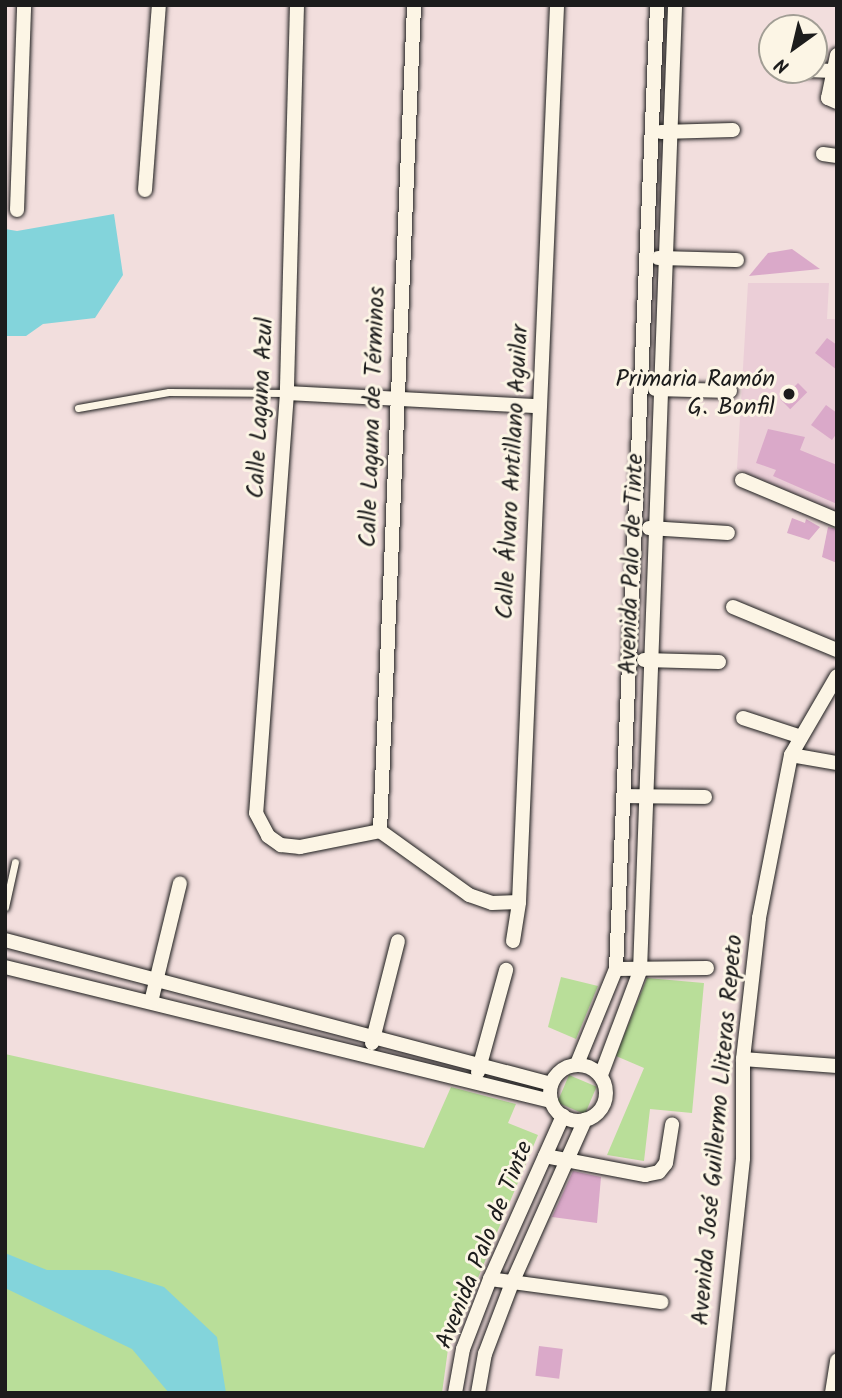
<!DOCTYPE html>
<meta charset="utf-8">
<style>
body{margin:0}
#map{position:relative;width:842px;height:1398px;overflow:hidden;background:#f2dedd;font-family:Kalam,sans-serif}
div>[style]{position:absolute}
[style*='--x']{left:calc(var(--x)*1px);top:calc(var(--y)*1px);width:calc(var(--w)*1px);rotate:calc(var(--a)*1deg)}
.built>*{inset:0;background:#ebced7}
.green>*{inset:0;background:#b9de99;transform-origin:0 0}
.water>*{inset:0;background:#83d4db}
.building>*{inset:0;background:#daa9c9;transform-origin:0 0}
.roads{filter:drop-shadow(0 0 2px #1c1c1c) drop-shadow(0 0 2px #1c1c1c)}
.service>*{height:7px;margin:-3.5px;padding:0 3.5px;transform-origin:3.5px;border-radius:3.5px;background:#fcf5e5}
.minor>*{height:14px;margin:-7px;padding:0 7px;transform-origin:7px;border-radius:7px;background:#fcf5e5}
.minor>.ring{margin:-7px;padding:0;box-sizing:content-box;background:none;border:14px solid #fcf5e5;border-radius:50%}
.dots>*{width:19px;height:19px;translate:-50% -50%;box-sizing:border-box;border:4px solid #fcf5e5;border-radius:50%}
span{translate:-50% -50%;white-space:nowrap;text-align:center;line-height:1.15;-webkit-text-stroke:6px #fcf5e5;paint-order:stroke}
.poi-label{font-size:24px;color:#1c1c1c}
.right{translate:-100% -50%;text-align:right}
.street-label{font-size:24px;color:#1c1c1c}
.frame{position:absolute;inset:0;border:7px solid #1c1c1c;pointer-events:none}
.north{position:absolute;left:758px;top:14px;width:70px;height:70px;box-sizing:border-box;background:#fcf5e5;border:2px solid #a29e95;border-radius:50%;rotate:214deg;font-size:19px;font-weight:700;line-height:28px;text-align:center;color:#1c1c1c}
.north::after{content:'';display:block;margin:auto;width:24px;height:32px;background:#1c1c1c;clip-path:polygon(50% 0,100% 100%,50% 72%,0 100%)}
</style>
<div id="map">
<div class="built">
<div style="clip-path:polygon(748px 283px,829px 283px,827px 319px,837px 319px,837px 512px,737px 469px)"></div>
</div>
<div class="green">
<div style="clip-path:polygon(561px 977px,598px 986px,576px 1039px,548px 1027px)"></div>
<div style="clip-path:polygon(647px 978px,704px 983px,692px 1113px,650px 1109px,644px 1161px,607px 1155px,644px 1068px,616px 1056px)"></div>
<div style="clip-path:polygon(5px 1054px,424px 1148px,451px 1087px,516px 1104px,508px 1123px,538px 1135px,448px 1349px,442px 1393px,5px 1393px)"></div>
<div style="left:569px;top:1075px;width:30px;height:30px;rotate:23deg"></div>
</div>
<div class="water">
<div style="clip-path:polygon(114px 214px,123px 275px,95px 318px,43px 324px,26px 336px,5px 336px,5px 229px,17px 231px)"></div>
<div style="clip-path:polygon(5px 1253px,47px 1270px,109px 1270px,164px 1287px,217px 1337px,226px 1393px,169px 1393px,132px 1349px,5px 1288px)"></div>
</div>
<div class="building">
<div style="clip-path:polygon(792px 249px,820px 269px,749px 276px,768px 253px)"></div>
<div style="clip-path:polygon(827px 338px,837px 345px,837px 370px,815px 353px)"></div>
<div style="left:798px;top:383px;width:13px;height:24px;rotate:45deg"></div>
<div style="clip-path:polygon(826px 405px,837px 413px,837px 433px,832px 440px,811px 425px)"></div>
<div style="clip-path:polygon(768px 429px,805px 437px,800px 450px,837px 465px,837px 504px,773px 476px,776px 470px,756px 463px)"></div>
<div style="clip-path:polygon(792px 518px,805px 523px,806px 519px,820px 527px,809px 540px,787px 533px)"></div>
<div style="clip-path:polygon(828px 527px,837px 529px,837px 563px,822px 557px)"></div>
<div style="clip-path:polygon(573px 1171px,601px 1177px,597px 1223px,552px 1217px)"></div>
<div style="left:539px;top:1346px;width:24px;height:30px;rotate:7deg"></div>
</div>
<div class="roads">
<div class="service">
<div style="--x:78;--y:408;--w:92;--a:-10"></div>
<div style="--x:169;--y:392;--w:118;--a:0.5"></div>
<div style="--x:5;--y:907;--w:46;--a:-77.5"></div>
</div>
<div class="minor">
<div style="--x:297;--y:5;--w:388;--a:91.5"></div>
<div style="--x:287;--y:393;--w:421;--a:94.2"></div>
<div style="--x:256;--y:813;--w:26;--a:62"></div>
<div style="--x:268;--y:836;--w:16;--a:35"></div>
<div style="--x:281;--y:845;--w:19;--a:6"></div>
<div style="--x:300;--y:847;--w:82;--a:-11.3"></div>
<div style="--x:837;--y:55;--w:44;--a:101.8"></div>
<div style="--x:828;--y:98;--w:10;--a:24"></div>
<div style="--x:807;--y:70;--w:27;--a:2"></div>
<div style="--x:661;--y:132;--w:72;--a:-1.6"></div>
<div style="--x:823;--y:154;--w:14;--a:8"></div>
<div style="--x:145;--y:190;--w:186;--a:-85.7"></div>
<div style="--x:17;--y:210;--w:205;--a:-88"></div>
<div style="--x:658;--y:258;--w:79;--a:1.5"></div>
<div style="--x:655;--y:389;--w:75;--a:1.5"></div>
<div style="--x:287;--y:393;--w:252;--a:3"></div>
<div style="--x:742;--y:480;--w:103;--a:22.8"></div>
<div style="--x:649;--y:528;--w:79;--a:3.6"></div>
<div style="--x:733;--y:607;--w:113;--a:22.5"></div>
<div style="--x:644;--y:660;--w:75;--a:1.5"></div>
<div style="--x:743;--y:718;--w:61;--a:18.1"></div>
<div style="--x:791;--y:755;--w:47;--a:9.9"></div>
<div style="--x:624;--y:796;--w:81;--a:0.7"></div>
<div style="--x:380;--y:831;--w:827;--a:-87.64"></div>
<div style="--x:380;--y:831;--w:110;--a:35.7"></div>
<div style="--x:469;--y:895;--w:24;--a:19"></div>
<div style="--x:492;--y:903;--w:27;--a:-2"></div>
<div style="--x:5;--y:940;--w:565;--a:14.77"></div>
<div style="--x:513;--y:941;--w:39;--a:-81"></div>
<div style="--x:519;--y:902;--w:898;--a:-87.57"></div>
<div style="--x:5;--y:967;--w:562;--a:13.79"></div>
<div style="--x:616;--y:969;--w:91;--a:-0.6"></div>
<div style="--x:151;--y:1002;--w:122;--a:-76.3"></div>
<div style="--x:372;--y:1043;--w:105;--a:-75.7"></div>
<div style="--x:743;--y:1059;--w:94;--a:4.3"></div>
<div style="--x:577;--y:1064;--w:103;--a:-67.7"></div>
<div style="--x:616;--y:969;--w:965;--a:-87.56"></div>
<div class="ring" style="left:550px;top:1065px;width:42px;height:42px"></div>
<div style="--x:478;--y:1072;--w:106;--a:-74.6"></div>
<div style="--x:601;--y:1075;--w:111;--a:-69.4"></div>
<div style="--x:640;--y:971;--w:967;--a:-87.92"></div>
<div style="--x:545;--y:1156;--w:102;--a:10.8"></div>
<div style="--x:645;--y:1175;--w:14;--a:-12"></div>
<div style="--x:659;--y:1172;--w:11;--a:-52"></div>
<div style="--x:666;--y:1163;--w:39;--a:-81"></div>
<div style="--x:490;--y:1279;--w:173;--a:7.7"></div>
<div style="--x:455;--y:1393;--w:45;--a:-79.7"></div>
<div style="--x:463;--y:1349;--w:75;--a:-68.9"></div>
<div style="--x:490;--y:1279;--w:179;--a:-65.9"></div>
<div style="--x:478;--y:1393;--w:40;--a:-80"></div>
<div style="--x:485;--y:1354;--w:76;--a:-69.2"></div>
<div style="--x:512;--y:1283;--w:179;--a:-65.9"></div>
<div style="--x:718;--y:1393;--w:236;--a:-83.9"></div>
<div style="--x:743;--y:1158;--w:99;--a:-90"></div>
<div style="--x:743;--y:1059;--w:142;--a:-83.5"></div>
<div style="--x:759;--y:918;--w:166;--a:-78.9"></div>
<div style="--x:791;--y:755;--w:91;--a:-59.8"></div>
<div style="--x:832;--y:1393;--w:33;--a:-81"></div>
</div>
</div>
<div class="dots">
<div style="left:789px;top:394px;background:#1c1c1c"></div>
</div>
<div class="poi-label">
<span class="right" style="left:775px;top:394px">Primaria Ramón<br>G. Bonfil</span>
</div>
<div class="street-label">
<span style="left:261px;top:408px;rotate:-87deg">Calle Laguna Azul</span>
<span style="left:373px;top:417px;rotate:-88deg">Calle Laguna de Términos</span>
<span style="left:513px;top:472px;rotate:-87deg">Calle Álvaro Antillano Aguilar</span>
<span style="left:632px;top:564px;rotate:-88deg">Avenida Palo de Tinte</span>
<span style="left:718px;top:1130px;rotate:-85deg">Avenida José Guillermo Lliteras Repeto</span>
<span style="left:485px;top:1245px;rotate:-68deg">Avenida Palo de Tinte</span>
</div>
<div class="frame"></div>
<div class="north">N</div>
</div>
